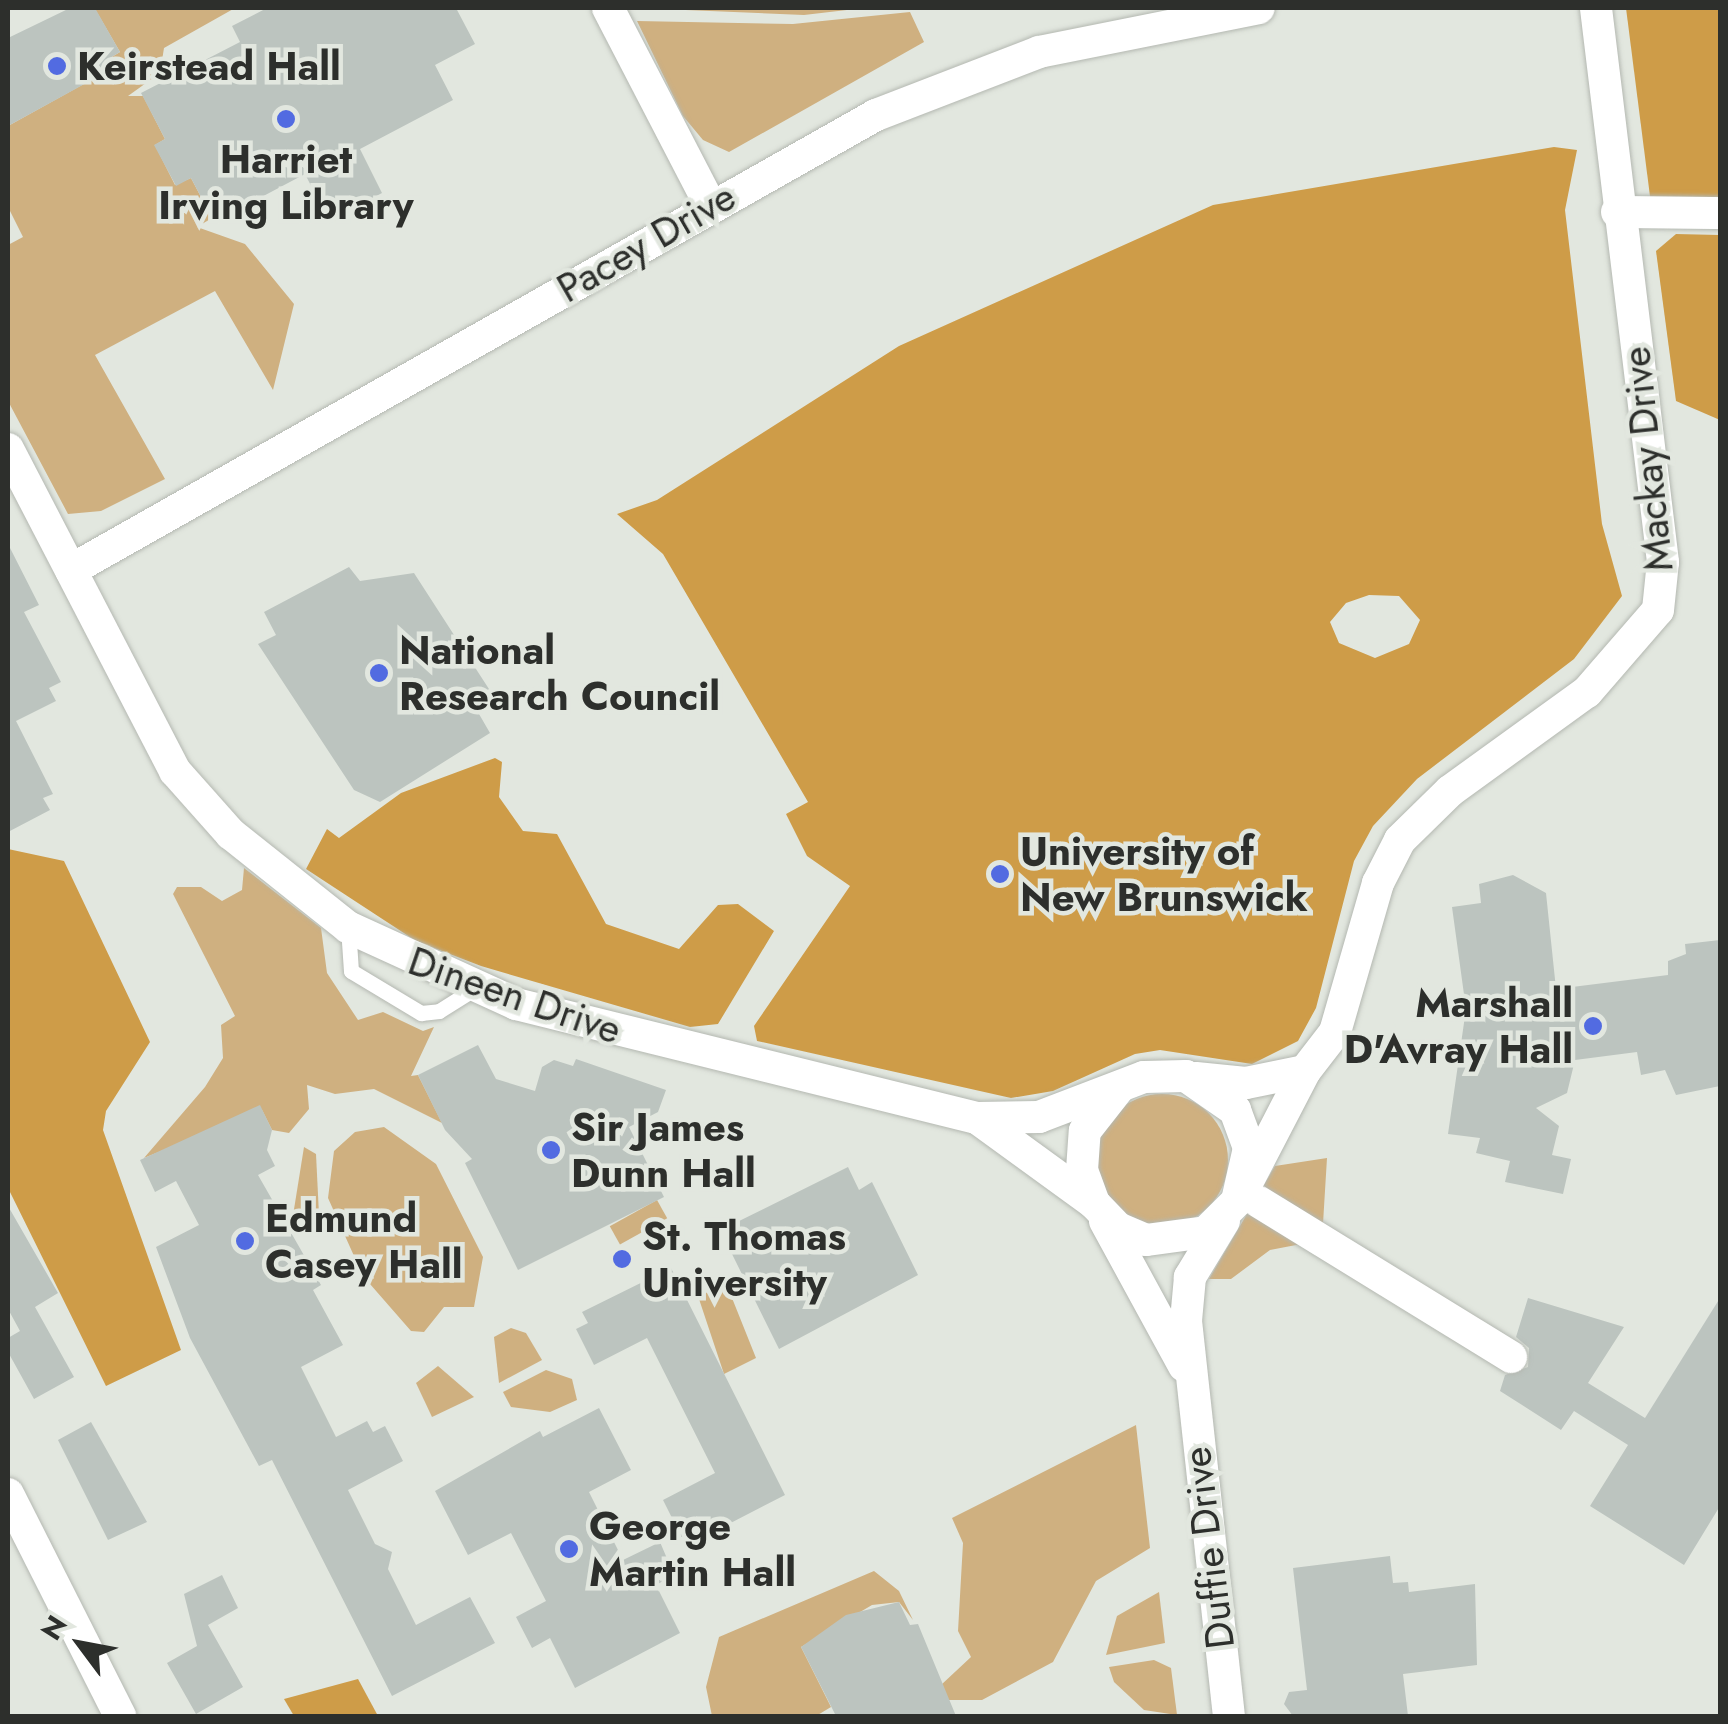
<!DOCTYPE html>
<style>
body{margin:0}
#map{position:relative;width:1728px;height:1724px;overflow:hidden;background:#e2e7df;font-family:Jost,sans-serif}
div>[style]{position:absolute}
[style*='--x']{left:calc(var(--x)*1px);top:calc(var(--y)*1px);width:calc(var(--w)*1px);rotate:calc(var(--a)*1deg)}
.green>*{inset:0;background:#cfb080;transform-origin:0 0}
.round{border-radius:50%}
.forest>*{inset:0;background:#ce9c48}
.building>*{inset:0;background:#bcc4bf}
.roads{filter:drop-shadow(0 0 2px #b4b8b1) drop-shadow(0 0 2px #b4b8b1)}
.lane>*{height:15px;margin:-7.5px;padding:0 7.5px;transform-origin:7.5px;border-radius:7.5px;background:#fff}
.street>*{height:32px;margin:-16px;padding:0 16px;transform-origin:16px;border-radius:16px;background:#fff}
.dots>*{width:28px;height:28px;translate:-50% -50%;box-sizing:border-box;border:5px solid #e2e7df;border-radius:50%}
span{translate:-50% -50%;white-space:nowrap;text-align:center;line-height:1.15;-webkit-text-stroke:9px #e2e7df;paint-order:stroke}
.poi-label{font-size:40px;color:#2d2f2c;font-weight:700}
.left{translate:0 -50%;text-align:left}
.right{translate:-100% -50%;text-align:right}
.street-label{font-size:40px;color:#2d2f2c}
.frame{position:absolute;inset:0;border:10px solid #2d2f2c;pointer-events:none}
.north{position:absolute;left:30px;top:1594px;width:100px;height:100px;-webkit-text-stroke:8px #e2e7df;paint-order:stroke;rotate:302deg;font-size:28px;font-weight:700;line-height:40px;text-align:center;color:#2d2f2c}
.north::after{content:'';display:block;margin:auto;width:35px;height:45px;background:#2d2f2c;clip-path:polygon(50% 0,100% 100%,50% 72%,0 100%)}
</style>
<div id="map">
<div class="green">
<div style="clip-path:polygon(77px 8px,235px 8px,164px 48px,160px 73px,128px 96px,143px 96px,165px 139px,155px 145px,175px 185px,191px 178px,212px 218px,197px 227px,245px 244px,294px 304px,273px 390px,215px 291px,95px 355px,165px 479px,101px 511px,68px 514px,8px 401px,8px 245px,23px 237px,8px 207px,8px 126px,109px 70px,105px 61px,120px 52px,95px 9px,80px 16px)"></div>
<div style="clip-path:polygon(637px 8px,864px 8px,804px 15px)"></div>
<div style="clip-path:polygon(910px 12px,924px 42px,729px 152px,703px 140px,683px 116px,637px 21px,793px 24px)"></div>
<div style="clip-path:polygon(244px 868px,321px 928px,327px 973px,358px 1020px,383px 1012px,423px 1031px,434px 1027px,411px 1076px,418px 1075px,442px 1123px,374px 1089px,335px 1094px,307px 1085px,309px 1109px,289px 1133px,272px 1130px,262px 1110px,144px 1158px,205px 1087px,223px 1058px,221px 1025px,235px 1016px,173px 894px,177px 887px,201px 887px,222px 901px,242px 890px)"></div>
<div class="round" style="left:1096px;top:1094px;width:132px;height:132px"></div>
<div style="clip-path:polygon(384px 1127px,436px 1164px,483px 1257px,474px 1307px,444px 1307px,424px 1332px,411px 1331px,363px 1276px,328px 1198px,334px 1151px,355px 1132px)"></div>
<div style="clip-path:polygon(304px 1147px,316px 1154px,319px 1215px,291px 1228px)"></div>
<div style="clip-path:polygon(1327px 1158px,1322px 1240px,1270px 1250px,1231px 1279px,1209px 1279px,1275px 1166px)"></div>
<div style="left:657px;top:1200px;width:21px;height:54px;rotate:61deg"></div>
<div style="clip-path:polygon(724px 1278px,756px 1358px,724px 1374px,699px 1299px)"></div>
<div style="clip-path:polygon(511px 1328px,526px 1333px,542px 1360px,499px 1383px,494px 1337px)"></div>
<div style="clip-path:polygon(438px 1366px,474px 1397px,432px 1417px,416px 1383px)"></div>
<div style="clip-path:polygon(546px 1370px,572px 1379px,577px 1400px,550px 1412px,511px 1407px,503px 1392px)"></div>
<div style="clip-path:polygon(1136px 1425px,1150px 1548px,1096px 1581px,1053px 1662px,982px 1700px,948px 1700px,941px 1685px,971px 1657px,958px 1631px,963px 1543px,952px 1518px)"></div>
<div style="clip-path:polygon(874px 1571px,899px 1591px,913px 1620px,899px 1602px,872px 1605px,801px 1647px,831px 1707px,816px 1716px,712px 1716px,706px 1687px,719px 1637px)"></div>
<div style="clip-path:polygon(1159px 1592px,1165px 1643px,1106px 1655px,1117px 1616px)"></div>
<div style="clip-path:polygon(1154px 1660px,1171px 1668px,1177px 1715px,1144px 1710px,1114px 1682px,1109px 1667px)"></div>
</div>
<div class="forest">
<div style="clip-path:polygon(1626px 8px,1720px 8px,1720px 213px,1652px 212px)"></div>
<div style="clip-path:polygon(evenodd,1554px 147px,1577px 150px,1565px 210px,1602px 524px,1622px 596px,1574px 659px,1417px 779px,1373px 826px,1354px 861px,1316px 1008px,1298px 1041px,1252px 1064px,1160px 1050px,1135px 1054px,1053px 1091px,1011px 1098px,757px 1041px,754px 1026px,850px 886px,807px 856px,786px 814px,808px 802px,663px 554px,617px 514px,657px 500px,899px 346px,1213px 205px,1554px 147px,1369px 595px,1399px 596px,1420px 620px,1409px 644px,1375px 658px,1339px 643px,1330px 622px,1346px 603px,1369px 595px)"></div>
<div style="clip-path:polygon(1676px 234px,1720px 235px,1720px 420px,1676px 401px,1656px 251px)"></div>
<div style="clip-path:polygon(495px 758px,502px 762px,499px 797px,523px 831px,557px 834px,606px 924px,679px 949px,718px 905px,738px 904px,774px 931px,718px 1024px,690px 1027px,481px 966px,416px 941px,306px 869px,327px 829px,339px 838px,401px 793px)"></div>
<div style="clip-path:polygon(8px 849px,64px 861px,150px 1042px,106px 1111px,103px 1130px,181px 1350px,106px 1386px,8px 1188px)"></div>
<div style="clip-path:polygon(358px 1679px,378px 1716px,294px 1716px,284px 1699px)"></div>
</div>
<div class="building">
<div style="clip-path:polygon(70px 8px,95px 8px,120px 52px,105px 61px,110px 70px,8px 126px,8px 38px)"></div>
<div style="clip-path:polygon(267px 8px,456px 8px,475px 44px,435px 65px,453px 100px,360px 149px,382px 193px,329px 221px,305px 174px,214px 222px,191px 178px,176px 186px,154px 145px,165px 139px,141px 93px,240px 42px,232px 26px)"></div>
<div style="clip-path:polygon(8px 544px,39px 605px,24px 612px,61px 682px,49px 688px,56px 701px,16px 721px,53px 794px,43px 798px,50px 810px,8px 832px)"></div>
<div style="clip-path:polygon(349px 567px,360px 581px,414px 573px,498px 703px,479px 714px,490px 733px,380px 802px,354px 790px,258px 644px,276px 635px,264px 612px)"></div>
<div style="clip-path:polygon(1513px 875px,1546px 893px,1556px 989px,1668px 975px,1668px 961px,1686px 954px,1685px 944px,1720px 940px,1720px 1086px,1676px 1095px,1665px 1070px,1641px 1075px,1637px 1052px,1575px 1060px,1567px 1093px,1536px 1108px,1559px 1126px,1552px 1155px,1571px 1159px,1563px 1194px,1505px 1182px,1510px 1161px,1476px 1153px,1480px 1138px,1448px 1134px,1466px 1009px,1452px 907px,1481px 903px,1479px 884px)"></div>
<div style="clip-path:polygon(478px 1045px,496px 1079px,535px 1091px,542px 1067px,554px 1060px,573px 1066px,576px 1059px,666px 1090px,658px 1112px,629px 1127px,664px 1197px,518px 1270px,465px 1163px,472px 1159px,445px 1130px,418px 1075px)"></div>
<div style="clip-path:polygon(260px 1105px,272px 1130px,267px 1150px,275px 1166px,258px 1175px,321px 1285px,313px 1290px,343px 1345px,301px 1367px,336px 1437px,367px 1421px,373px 1432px,385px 1426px,403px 1461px,348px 1490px,375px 1544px,392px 1552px,388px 1569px,416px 1625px,470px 1597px,495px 1643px,392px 1696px,272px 1460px,259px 1466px,190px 1338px,156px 1247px,199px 1225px,176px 1181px,155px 1192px,140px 1160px)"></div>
<div style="clip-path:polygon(848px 1167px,859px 1190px,872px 1182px,918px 1275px,779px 1349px,732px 1254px,745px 1248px,733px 1224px)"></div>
<div style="clip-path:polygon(8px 1206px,58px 1293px,35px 1307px,74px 1377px,34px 1399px,8px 1352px,8px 1338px,20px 1331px,8px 1309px)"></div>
<div style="clip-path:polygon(671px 1268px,785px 1495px,686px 1546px,663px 1500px,715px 1473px,647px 1338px,594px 1365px,576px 1329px,588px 1323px,582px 1312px)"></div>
<div style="clip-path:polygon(1528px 1298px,1624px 1327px,1588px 1383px,1645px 1418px,1720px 1298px,1720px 1506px,1684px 1565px,1590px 1506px,1628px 1445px,1574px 1411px,1561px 1430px,1500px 1391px,1505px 1375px,1528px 1367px,1529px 1348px,1516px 1337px)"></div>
<div style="clip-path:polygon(599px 1408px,631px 1470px,589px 1492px,623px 1560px,660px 1542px,674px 1575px,656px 1585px,680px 1633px,575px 1688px,550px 1638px,532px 1648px,516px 1617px,546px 1601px,511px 1533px,468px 1555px,435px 1491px,540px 1431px,543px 1437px)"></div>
<div style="clip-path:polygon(91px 1422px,147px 1522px,108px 1540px,58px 1440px)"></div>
<div style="clip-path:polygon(1390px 1556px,1393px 1583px,1408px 1582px,1409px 1592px,1475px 1584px,1477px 1665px,1403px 1674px,1408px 1716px,1293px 1716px,1284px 1704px,1289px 1692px,1307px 1690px,1293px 1568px)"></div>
<div style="clip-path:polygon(222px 1575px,238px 1608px,208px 1625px,243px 1687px,196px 1714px,167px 1663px,197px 1646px,184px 1594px)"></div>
<div style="clip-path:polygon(899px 1602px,910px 1625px,918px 1624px,956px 1716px,836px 1716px,801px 1647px,846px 1615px)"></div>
</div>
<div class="roads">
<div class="lane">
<div style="--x:348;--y:927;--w:44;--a:86.1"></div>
<div style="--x:351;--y:971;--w:82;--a:31"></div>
<div style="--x:421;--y:1013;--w:18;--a:-6"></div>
<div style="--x:439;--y:1011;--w:41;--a:-32.2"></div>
</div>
<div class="street">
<div style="--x:608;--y:8;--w:222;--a:62.6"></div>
<div style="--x:1617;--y:212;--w:103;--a:0.6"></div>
<div style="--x:8;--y:449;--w:363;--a:62.6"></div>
<div style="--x:175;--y:771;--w:84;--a:48.4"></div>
<div style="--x:231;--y:834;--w:149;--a:38.5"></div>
<div style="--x:348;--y:927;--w:185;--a:24.6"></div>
<div style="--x:516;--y:1004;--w:475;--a:13.9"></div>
<div style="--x:977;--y:1118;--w:62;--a:-0.9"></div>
<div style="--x:1039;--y:1117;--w:112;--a:-20.9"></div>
<div style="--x:1144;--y:1077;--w:42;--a:-1.4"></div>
<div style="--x:1186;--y:1076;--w:60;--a:34.8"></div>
<div style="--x:1235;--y:1110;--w:40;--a:69.8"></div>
<div style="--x:1249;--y:1148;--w:54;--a:102.8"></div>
<div style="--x:1237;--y:1201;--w:44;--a:135"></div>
<div style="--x:1206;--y:1232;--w:61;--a:172.4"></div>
<div style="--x:1146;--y:1240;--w:30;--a:-157"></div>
<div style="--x:1118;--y:1228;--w:35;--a:-134"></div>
<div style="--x:1094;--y:1203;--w:35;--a:-110"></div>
<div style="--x:1082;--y:1170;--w:39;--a:-86"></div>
<div style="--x:1085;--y:1131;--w:53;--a:-51.8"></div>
<div style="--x:71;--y:570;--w:925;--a:-29.48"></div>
<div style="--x:876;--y:115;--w:175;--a:-21.1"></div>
<div style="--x:1039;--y:52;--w:224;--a:-11.3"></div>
<div style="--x:1196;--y:1078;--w:50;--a:5.7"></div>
<div style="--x:1246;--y:1083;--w:60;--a:-11.5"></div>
<div style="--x:977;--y:1118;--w:145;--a:36"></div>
<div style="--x:1249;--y:1179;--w:122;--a:-62.6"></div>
<div style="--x:1305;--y:1071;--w:49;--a:-52.4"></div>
<div style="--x:1335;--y:1032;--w:155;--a:-73.9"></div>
<div style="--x:1378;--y:883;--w:48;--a:-62.9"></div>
<div style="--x:1400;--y:840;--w:70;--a:-44.4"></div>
<div style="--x:1450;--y:791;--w:169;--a:-35.9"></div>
<div style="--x:1587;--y:692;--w:108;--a:-49.1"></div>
<div style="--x:1658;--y:610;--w:48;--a:-84.1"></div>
<div style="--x:1663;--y:562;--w:558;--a:-96.9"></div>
<div style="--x:1259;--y:1202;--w:296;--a:31.6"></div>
<div style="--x:1105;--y:1221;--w:165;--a:61.4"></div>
<div style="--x:1224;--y:1221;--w:66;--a:121.3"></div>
<div style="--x:1190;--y:1277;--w:44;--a:95.2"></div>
<div style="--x:1186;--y:1321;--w:397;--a:83.8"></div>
<div style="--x:8;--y:1494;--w:249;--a:63.2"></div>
</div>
</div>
<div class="dots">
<div style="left:57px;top:66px;background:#526be1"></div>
<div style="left:286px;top:119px;background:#526be1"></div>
<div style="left:379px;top:673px;background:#526be1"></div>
<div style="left:1000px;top:874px;background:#526be1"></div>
<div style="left:1593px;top:1026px;background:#526be1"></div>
<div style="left:551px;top:1150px;background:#526be1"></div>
<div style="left:245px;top:1241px;background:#526be1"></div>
<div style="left:622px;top:1259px;background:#526be1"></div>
<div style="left:569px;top:1549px;background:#526be1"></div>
</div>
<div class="poi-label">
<span class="left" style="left:77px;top:66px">Keirstead Hall</span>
<span style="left:286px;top:182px">Harriet<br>Irving Library</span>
<span class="left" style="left:399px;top:673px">National<br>Research Council</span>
<span class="left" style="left:1020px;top:874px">University of<br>New Brunswick</span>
<span class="right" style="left:1573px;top:1026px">Marshall<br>D'Avray Hall</span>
<span class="left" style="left:571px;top:1150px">Sir James<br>Dunn Hall</span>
<span class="left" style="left:265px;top:1241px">Edmund<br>Casey Hall</span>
<span class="left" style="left:642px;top:1259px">St. Thomas<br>University</span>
<span class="left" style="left:589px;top:1549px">George<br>Martin Hall</span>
</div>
<div class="street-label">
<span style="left:646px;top:242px;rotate:-30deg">Pacey Drive</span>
<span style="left:1647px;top:459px;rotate:-96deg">Mackay Drive</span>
<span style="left:515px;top:995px;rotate:19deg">Dineen Drive</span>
<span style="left:1208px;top:1548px;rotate:-97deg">Duffie Drive</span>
</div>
<div class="frame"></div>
<div class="north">N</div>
</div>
